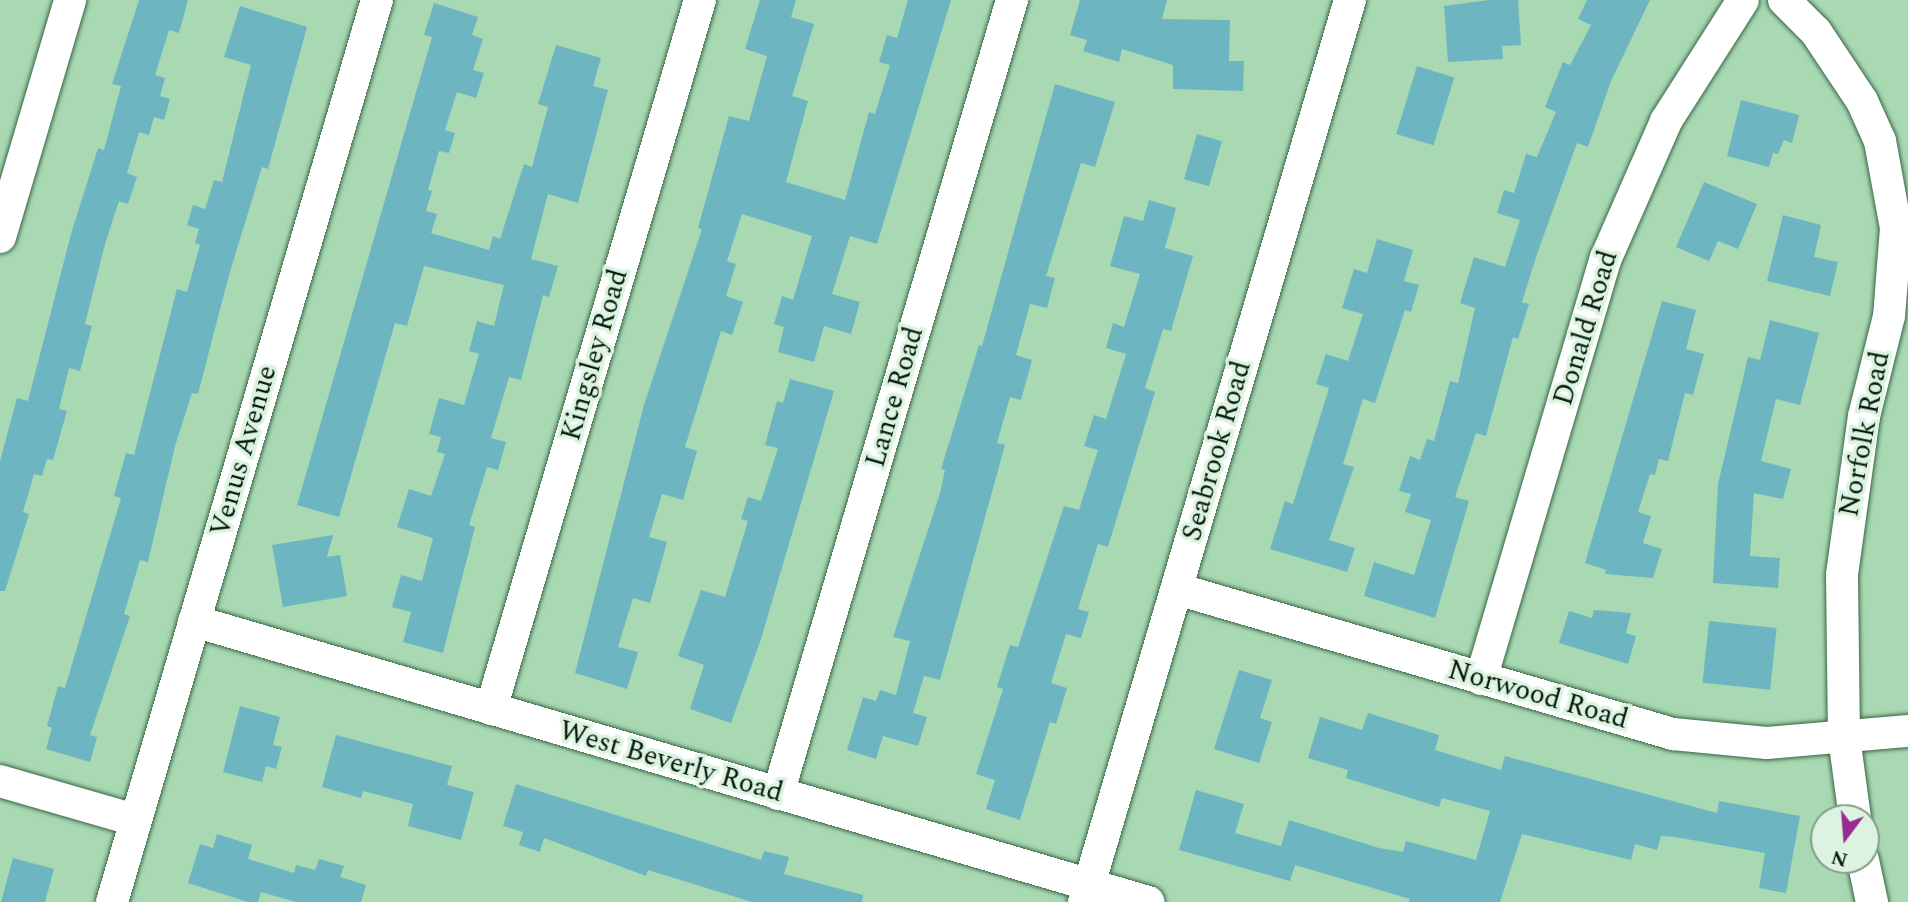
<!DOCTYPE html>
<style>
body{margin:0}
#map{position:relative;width:1908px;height:902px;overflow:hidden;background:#a8d9b3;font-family:Spectral,serif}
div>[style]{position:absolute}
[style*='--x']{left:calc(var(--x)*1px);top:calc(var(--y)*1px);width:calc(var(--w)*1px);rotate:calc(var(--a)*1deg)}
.building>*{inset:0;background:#6eb5c2;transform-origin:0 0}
.roads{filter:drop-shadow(0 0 2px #386645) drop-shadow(0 0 2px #386645)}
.minor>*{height:32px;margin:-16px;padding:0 16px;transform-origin:16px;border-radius:16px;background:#fff}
span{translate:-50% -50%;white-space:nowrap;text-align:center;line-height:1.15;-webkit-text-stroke:7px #dbf3e0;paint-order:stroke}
.street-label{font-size:28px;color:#06180b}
.north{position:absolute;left:1810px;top:804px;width:70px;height:70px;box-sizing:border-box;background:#dbf3e0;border:2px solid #869b8b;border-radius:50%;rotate:196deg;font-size:19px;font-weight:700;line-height:28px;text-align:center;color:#06180b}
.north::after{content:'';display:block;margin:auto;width:24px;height:32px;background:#972d8f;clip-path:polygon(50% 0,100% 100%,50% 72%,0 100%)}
</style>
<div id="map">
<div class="building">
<div style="clip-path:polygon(139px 0,188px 0,179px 33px,169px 30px,155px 75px,165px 78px,160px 96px,170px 99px,164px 120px,154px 117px,149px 135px,139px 132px,127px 173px,137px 177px,128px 204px,119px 201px,105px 244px,85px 324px,92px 326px,80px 371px,69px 368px,59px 409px,67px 411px,53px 460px,47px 459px,42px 476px,34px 474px,23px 512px,29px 514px,5px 591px,0 591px,0 461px,17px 398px,28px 401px,71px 234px,98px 148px,104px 150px,121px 86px,112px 84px)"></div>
<div style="clip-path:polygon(760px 0,796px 0,791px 17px,814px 24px,792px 96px,808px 101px,786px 182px,845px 200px,869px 112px,875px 114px,890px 65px,879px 62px,887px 35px,897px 38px,908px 0,951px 0,877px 244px,850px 236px,832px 294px,860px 302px,851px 334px,824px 326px,814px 362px,778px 352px,784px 327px,774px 324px,782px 296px,793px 300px,812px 236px,742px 214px,727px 261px,736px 264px,726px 296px,743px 302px,732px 335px,721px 331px,685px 447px,697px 451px,683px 500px,662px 494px,649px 537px,667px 542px,650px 603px,633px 598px,618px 647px,638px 652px,627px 689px,575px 673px,644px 405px,702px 229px,698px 228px,729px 116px,749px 121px,767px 56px,745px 49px)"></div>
<div style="clip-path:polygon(1080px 0,1167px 0,1162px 19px,1230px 20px,1229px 61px,1244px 61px,1243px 91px,1173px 89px,1173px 65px,1122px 49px,1119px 62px,1083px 51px,1087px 40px,1070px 35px)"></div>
<div style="clip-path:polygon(1489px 0,1518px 0,1521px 45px,1502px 46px,1503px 59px,1448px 62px,1444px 6px)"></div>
<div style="clip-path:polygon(1587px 0,1650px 0,1611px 81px,1588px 147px,1577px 143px,1537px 254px,1522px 302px,1529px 304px,1518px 339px,1513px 337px,1486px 436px,1476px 433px,1455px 497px,1469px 501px,1435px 618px,1364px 596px,1374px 562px,1414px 575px,1431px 520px,1405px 512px,1411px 494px,1399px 491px,1410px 456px,1420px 460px,1427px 439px,1434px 441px,1450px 381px,1458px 383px,1475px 308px,1460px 303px,1474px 257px,1505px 267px,1520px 220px,1497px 213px,1504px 190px,1514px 193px,1526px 154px,1537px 157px,1556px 112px,1545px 107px,1563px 62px,1570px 65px,1591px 25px,1578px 19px)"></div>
<div style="clip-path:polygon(434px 3px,478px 17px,472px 35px,483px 39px,473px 70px,484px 73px,476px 98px,457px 92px,445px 130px,455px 133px,449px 153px,439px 151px,428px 190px,432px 191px,426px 211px,437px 214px,431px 233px,489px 250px,493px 236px,500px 239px,524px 164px,532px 167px,548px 107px,538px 104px,556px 45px,601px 58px,593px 86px,608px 90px,578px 203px,548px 194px,531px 259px,558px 266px,549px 297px,543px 295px,521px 380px,509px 377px,491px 438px,506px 442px,498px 470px,487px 467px,469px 525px,475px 527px,443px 653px,403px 642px,411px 612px,392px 607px,401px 575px,422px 581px,433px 538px,397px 527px,409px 489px,431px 496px,445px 454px,437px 452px,441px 437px,429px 434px,439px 398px,464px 405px,479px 354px,469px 351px,477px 321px,494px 326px,504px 285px,424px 266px,407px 326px,395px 323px,339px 517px,297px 505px,432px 37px,424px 35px)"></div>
<div style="clip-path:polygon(240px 6px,307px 27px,268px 169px,262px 167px,229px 275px,198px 394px,192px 393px,175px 446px,148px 562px,140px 560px,124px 614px,130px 616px,90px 735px,97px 737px,90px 762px,46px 749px,52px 728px,47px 726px,58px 686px,65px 688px,121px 498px,114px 496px,126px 453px,134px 455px,177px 289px,187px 292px,200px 245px,195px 243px,199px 229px,187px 225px,193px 205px,205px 209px,214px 180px,222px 182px,251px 65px,224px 57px)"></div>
<div style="left:1417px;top:66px;width:39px;height:71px;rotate:17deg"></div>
<div style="clip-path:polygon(1055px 84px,1115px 102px,1095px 167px,1081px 163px,1046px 276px,1055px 278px,1047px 308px,1030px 304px,1016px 355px,1032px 360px,1021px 400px,1010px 397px,997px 443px,1005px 445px,940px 680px,924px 676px,913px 713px,927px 717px,918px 746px,883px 736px,876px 759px,847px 750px,863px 697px,876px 701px,880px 690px,896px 695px,910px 641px,893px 637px,940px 493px,945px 470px,941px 469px,979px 345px,982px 346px)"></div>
<div style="clip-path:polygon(1741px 100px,1799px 115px,1792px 143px,1784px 140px,1778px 154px,1773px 153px,1769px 167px,1727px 156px)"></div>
<div style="left:1197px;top:134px;width:26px;height:47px;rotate:16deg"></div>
<div style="clip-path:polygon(1704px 182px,1757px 204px,1738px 249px,1718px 241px,1709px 261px,1676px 247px)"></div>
<div style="clip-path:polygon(1149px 200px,1176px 208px,1165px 248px,1193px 256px,1171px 331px,1163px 329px,1145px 388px,1155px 392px,1108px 547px,1098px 544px,1078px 609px,1089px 612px,1081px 638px,1066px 634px,1051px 683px,1067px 688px,1056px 724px,1050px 722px,1020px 820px,986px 809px,995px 780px,976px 774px,1003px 689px,997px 687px,1010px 645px,1018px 647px,1064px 506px,1079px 510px,1098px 450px,1084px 446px,1094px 415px,1106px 419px,1126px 354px,1106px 348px,1113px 323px,1124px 327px,1140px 274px,1110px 266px,1124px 216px,1143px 221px)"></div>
<div style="clip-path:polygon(1783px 215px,1821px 225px,1814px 257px,1838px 262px,1830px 296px,1767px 281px)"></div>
<div style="clip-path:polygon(1377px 239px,1413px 250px,1404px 281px,1419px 285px,1411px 312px,1405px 310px,1375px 403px,1363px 399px,1343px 464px,1354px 467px,1329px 540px,1355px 548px,1347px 572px,1270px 549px,1285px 501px,1293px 504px,1329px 388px,1316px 384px,1326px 354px,1348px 361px,1363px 314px,1342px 308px,1354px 269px,1367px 273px)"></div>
<div style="clip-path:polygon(1662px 301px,1696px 310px,1686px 349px,1704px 354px,1693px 395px,1685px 393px,1668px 461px,1659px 459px,1655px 475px,1650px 474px,1638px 512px,1651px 516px,1643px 543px,1662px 549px,1653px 578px,1605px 574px,1606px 570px,1585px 563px)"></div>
<div style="clip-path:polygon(1770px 320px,1819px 333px,1800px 405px,1776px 399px,1761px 461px,1791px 469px,1783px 499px,1754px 493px,1750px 556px,1780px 558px,1778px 588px,1713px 583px,1718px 484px,1748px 357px,1760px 360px)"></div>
<div style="clip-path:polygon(790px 379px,834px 391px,761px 639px,731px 723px,690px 709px,704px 665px,678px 656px,701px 590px,725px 597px,748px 521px,741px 519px,748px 497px,761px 501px,778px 448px,765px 445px,777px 401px,783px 403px)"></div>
<div style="clip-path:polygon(333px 535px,327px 557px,340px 555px,347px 596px,283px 607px,272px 545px)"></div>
<div style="clip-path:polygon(1594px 610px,1631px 613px,1626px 633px,1636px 636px,1628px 664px,1559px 643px,1569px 611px,1592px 618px)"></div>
<div style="left:1709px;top:621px;width:68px;height:62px;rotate:6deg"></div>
<div style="clip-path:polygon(1239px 670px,1272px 680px,1260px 718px,1272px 722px,1259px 763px,1214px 749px)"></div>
<div style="clip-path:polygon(240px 706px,280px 717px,273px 745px,282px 747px,276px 769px,266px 766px,262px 782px,223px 772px)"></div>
<div style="clip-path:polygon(1368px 713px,1439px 735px,1435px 750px,1501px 770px,1505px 756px,1717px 813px,1719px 801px,1800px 816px,1786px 893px,1759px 888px,1765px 853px,1675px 837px,1661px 836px,1657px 850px,1635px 844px,1631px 860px,1522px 834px,1500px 902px,1409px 902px,1410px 899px,1295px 865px,1290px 881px,1179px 850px,1196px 790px,1244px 804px,1235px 833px,1281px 846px,1289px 820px,1379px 848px,1403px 852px,1406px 841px,1476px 860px,1490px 811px,1442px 798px,1439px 807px,1346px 778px,1348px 770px,1308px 758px,1320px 717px,1362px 730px)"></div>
<div style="clip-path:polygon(336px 735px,452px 766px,447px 785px,474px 792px,461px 840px,408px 826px,413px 804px,363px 791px,361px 798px,322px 787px)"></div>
<div style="clip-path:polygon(516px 784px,761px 860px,764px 851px,789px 857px,784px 874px,863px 895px,862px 902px,752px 902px,648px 870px,646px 876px,544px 838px,540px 852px,519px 845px,523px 832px,503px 826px)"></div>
<div style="clip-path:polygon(217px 834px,252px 845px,248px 859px,294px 873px,296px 865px,315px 870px,319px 859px,344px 866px,340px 877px,366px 885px,361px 902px,296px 902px,261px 892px,258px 902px,248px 902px,188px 883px,200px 844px,213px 848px)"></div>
<div style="clip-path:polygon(13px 858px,54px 869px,45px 902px,1px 902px)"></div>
</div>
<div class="roads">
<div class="minor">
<div style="--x:1784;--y:0;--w:45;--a:45"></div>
<div style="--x:1816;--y:32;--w:83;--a:56.3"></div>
<div style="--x:1862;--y:101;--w:44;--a:65.8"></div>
<div style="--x:1880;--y:141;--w:88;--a:79.6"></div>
<div style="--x:1896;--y:228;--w:88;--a:94.5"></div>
<div style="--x:1889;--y:316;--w:103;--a:104"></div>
<div style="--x:1864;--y:416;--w:161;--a:97.9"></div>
<div style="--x:1842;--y:575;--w:162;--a:89.3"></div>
<div style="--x:1844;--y:737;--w:82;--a:82.3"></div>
<div style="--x:0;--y:237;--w:247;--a:-73.5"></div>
<div style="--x:1177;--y:589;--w:517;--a:16.3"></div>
<div style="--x:1673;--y:734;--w:94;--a:5.5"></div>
<div style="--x:1767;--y:743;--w:142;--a:-4.9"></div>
<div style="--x:194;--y:621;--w:995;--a:16.41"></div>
<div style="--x:1481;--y:679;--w:439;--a:-73.5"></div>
<div style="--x:1606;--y:258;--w:150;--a:-66.3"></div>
<div style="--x:1666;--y:121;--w:143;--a:-57.5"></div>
<div style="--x:491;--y:709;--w:739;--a:-73.58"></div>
<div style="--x:0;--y:781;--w:141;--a:16.1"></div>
<div style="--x:778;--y:794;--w:828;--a:-73.58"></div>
<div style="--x:1863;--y:860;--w:43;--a:77.9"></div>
<div style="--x:112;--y:902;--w:940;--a:-73.63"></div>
<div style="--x:1084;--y:902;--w:940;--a:-73.57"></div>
</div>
</div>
<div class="street-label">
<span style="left:1586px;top:328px;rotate:-73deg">Donald Road</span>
<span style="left:595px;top:355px;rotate:-74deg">Kingsley Road</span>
<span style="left:895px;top:397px;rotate:-74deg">Lance Road</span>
<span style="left:1865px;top:434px;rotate:-79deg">Norfolk Road</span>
<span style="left:244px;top:451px;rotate:-74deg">Venus Avenue</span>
<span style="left:1217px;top:451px;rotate:-74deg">Seabrook Road</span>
<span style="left:1538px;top:695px;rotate:16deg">Norwood Road</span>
<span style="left:671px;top:762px;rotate:16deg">West Beverly Road</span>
</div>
<div class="north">N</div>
</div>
